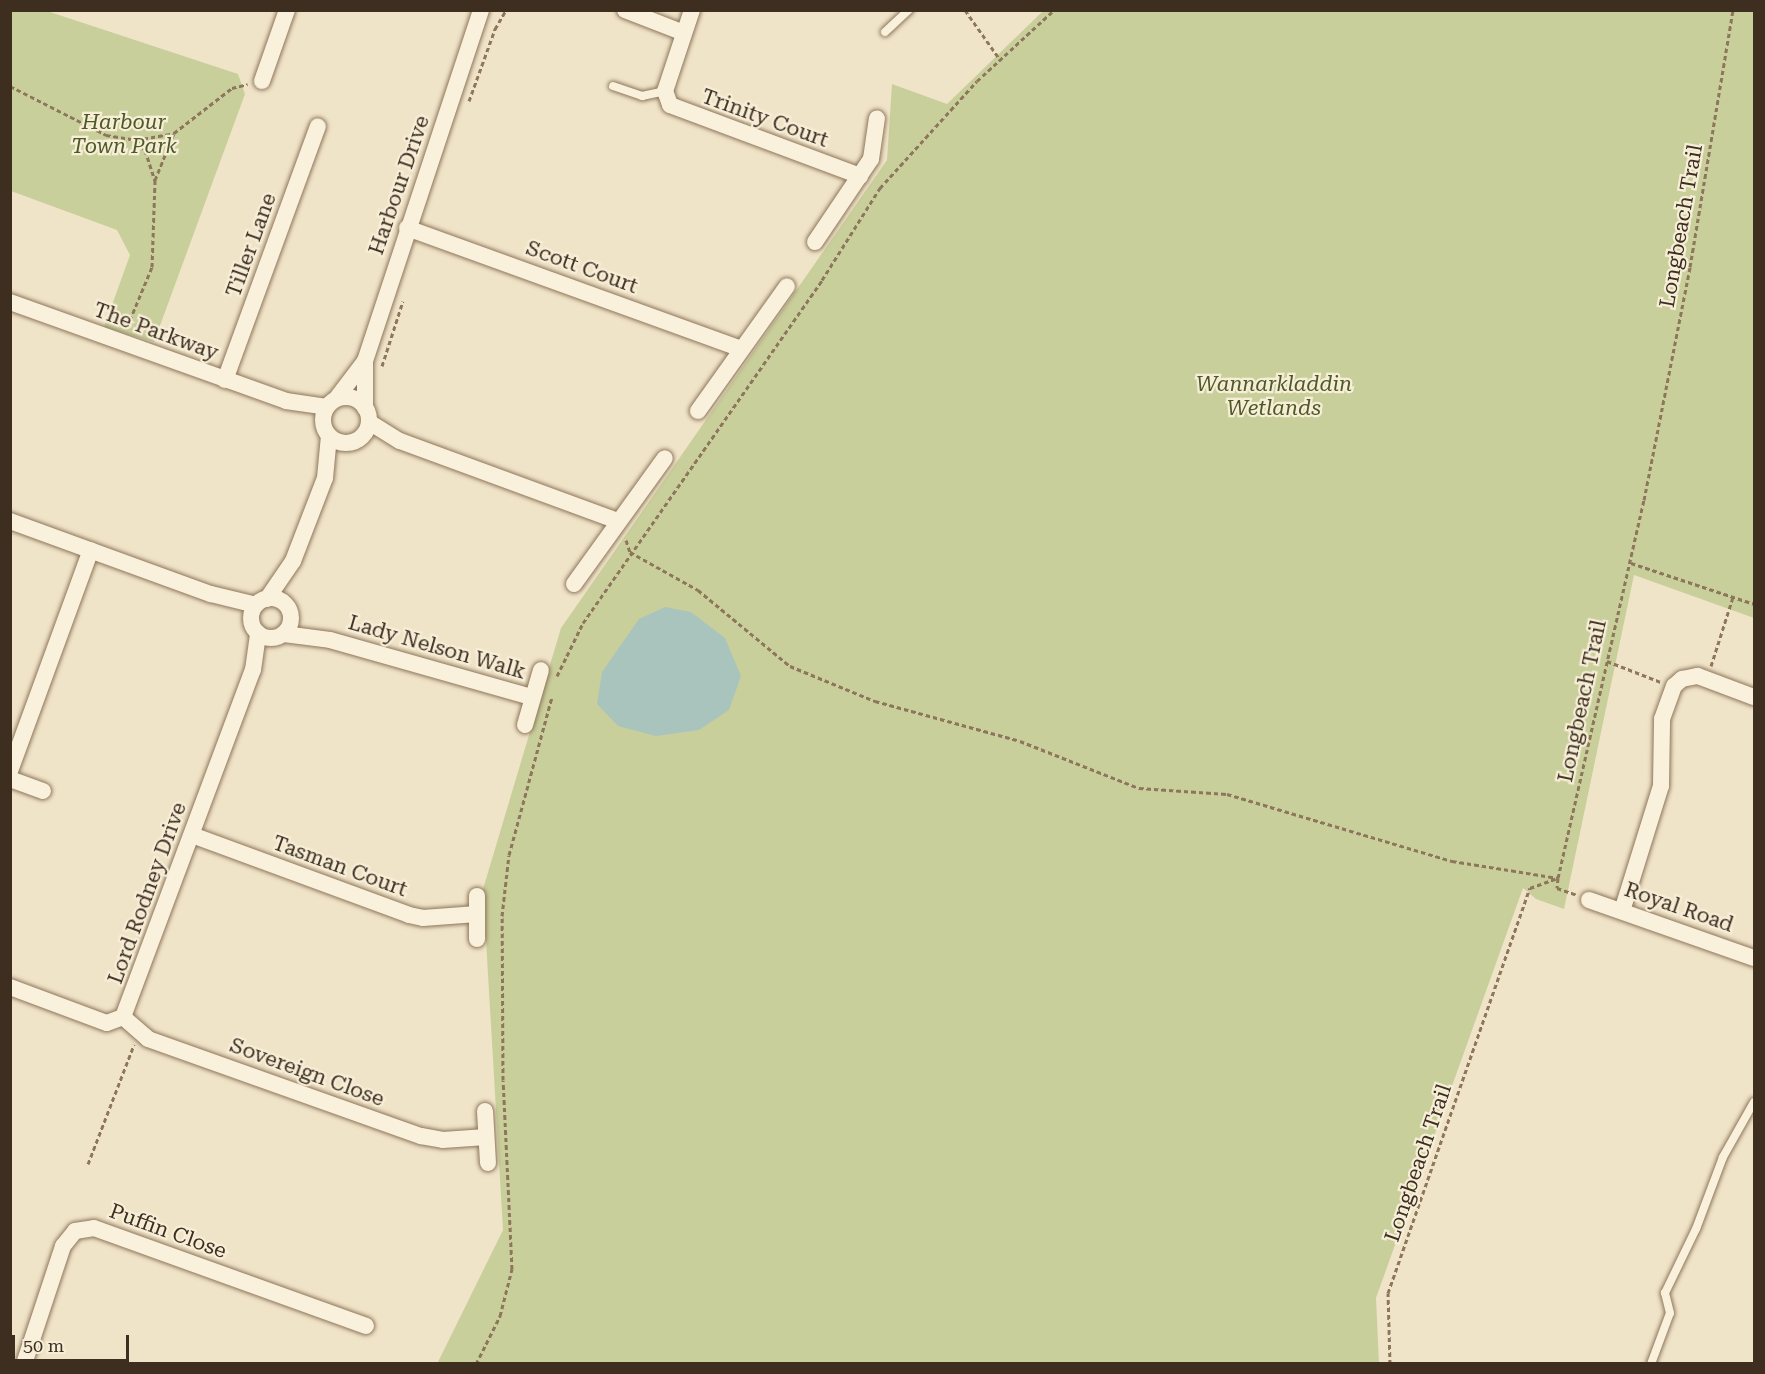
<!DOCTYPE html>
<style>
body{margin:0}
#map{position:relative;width:1765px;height:1374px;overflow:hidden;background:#f0e4c8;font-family:"Roboto Serif",serif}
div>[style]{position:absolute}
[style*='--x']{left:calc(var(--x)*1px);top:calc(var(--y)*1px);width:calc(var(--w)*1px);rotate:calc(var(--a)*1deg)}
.green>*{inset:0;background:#c9cf9b}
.water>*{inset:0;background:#a9c4bc}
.path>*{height:3px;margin-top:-1.5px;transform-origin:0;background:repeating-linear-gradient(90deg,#8d765c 0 4.5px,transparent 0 7.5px)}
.roads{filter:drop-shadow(0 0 2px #8d765c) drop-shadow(0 0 2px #8d765c)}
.service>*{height:8px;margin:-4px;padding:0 4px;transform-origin:4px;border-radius:4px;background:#faf1dc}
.minor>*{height:16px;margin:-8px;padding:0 8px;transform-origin:8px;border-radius:8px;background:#faf1dc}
.minor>.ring{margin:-8px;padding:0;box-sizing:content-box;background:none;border:16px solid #faf1dc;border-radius:50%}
span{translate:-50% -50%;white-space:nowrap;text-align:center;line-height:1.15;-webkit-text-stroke:4.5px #f7eed8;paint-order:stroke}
.street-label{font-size:21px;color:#3d2e20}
.park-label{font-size:21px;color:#4d5a26;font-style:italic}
.frame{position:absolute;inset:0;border:12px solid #3d2e20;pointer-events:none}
.scale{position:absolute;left:12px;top:1335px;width:117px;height:27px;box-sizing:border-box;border:3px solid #3d2e20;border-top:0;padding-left:8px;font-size:18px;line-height:21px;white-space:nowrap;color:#3d2e20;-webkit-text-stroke:4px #f7eed8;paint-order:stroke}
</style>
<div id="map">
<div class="green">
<div style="clip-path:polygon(10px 11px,47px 11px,238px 74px,245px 94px,154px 342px,104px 327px,130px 255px,117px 230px,11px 191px)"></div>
<div style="clip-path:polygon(1043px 11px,1754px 11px,1754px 618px,1634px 575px,1564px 909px,1536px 899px,1523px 888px,1376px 1298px,1379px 1363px,437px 1364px,503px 1230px,483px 889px,561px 628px,887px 160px,892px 84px,947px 104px)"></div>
</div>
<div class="water">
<div style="clip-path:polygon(665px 607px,691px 612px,725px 638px,741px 676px,729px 710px,699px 730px,656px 736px,618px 726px,597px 704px,602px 672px,639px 619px)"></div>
</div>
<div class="path">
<div style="--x:965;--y:10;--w:62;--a:54.8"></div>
<div style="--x:10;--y:86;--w:108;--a:27"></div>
<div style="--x:106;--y:135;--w:30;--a:9"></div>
<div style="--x:136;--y:140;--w:39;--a:-10"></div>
<div style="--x:469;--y:101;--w:77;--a:-70.1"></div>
<div style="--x:495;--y:29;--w:22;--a:-60"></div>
<div style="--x:136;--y:140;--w:13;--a:48"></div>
<div style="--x:145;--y:150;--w:32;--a:72"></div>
<div style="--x:127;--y:327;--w:65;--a:-67.4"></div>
<div style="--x:152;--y:267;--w:87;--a:-88"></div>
<div style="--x:155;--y:180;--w:51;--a:-68"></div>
<div style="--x:174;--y:133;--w:73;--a:-37.8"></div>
<div style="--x:232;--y:88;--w:16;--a:-14"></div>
<div style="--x:382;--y:366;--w:68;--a:-72.1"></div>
<div style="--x:626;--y:540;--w:13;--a:72"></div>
<div style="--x:630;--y:552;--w:78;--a:29.2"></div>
<div style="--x:698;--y:590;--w:119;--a:39.6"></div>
<div style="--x:790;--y:666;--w:92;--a:22.4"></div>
<div style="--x:875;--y:701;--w:150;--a:15.4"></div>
<div style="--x:1020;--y:741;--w:128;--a:21.6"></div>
<div style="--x:1139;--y:788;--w:88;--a:3.9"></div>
<div style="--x:1227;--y:794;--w:235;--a:16.6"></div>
<div style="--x:1452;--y:861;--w:107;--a:9.1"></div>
<div style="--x:1558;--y:878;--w:10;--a:96"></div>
<div style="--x:1557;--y:888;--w:21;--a:19"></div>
<div style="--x:1631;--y:563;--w:130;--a:18.4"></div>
<div style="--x:1607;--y:661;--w:58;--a:21.3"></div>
<div style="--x:1711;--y:666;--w:72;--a:-72.3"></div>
<div style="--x:557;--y:676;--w:59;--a:-63.9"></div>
<div style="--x:583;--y:623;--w:418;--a:-55.1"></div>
<div style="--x:822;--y:280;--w:109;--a:-57.8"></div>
<div style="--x:880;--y:188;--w:144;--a:-47.8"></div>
<div style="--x:977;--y:81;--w:105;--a:-42.7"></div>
<div style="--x:88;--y:1164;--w:128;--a:-68.9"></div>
<div style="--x:476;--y:1364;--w:54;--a:-63.4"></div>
<div style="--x:500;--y:1316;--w:49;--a:-75.7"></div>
<div style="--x:512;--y:1269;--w:189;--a:-92.7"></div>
<div style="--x:503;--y:1080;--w:164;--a:-90.3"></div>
<div style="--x:502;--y:916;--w:61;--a:-83.5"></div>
<div style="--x:509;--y:855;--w:164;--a:-74.8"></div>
<div style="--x:1390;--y:1364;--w:71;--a:-91.6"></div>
<div style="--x:1388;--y:1293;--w:429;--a:-70.7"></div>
<div style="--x:1530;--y:888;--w:30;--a:-20"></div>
<div style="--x:1558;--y:878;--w:388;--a:-77.2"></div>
<div style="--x:1644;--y:500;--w:237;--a:-78.8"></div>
<div style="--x:1690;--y:267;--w:261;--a:-80.5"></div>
</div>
<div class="roads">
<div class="service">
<div style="--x:885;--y:32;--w:33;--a:-43"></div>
<div style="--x:613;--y:86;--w:31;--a:19"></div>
<div style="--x:642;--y:96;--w:24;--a:-12"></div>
<div style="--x:1651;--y:1364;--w:54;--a:-69.6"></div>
<div style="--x:1670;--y:1313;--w:21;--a:-104"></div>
<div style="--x:1665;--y:1293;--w:71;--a:-64.2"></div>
<div style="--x:1696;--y:1229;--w:77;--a:-69.4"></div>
<div style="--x:1723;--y:1157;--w:63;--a:-60.6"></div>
</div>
<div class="minor">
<div style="--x:625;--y:10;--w:63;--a:21.3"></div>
<div style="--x:692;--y:10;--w:85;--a:108.4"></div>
<div style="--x:665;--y:91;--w:15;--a:70"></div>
<div style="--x:670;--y:105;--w:203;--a:20.5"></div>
<div style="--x:262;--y:81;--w:75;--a:-70.6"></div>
<div style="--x:407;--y:228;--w:355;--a:19.9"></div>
<div style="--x:815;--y:242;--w:100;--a:-56"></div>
<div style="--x:871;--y:159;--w:41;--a:-81.7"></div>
<div style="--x:10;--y:302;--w:293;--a:19.7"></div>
<div style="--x:286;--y:401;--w:41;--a:8.3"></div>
<div style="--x:225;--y:380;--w:270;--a:-69.9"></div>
<div class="ring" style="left:323px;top:397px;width:30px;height:30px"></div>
<div style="--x:336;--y:399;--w:48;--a:-52.7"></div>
<div style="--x:365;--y:408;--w:47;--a:-90"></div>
<div style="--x:365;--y:361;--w:370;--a:-71.7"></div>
<div style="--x:698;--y:411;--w:153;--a:-54.5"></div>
<div style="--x:369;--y:422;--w:36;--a:32"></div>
<div style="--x:400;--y:441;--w:232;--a:20.2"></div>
<div style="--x:10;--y:521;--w:214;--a:20"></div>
<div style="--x:211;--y:594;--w:46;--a:13.7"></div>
<div style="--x:574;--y:584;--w:155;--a:-54.2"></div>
<div class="ring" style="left:251px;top:598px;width:24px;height:24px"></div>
<div style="--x:267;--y:599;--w:46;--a:-55.6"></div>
<div style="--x:293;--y:561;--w:89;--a:-68.9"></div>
<div style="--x:325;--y:478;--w:42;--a:-84.6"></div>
<div style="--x:284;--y:634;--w:46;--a:7.4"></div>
<div style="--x:330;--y:640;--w:210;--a:15.8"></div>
<div style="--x:525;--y:725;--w:57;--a:-73.8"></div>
<div style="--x:10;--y:771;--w:235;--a:-69.9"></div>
<div style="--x:10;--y:779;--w:35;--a:20"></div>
<div style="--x:192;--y:835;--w:231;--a:20.2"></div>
<div style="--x:409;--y:915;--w:14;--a:12"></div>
<div style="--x:423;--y:918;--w:54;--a:-4.2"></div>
<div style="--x:1589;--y:900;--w:175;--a:19.4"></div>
<div style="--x:1622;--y:911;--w:131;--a:-72.7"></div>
<div style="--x:1661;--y:786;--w:67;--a:-89.1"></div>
<div style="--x:1662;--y:719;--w:35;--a:-70"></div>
<div style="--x:1674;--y:686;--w:11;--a:-41"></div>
<div style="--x:1682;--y:679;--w:16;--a:-11"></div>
<div style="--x:1698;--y:676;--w:60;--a:20.6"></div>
<div style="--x:477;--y:939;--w:43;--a:-90"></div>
<div style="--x:10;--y:987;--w:103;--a:20.4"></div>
<div style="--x:107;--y:1023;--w:17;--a:-21"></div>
<div style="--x:123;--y:1017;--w:371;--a:-69.5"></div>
<div style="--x:253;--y:670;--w:37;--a:-82"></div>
<div style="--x:123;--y:1017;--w:33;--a:41"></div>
<div style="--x:148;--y:1039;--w:290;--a:19.6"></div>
<div style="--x:421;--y:1136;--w:22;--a:10"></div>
<div style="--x:443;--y:1140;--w:43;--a:-4"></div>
<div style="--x:485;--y:1111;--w:52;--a:86.7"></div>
<div style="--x:24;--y:1364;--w:124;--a:-71.7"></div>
<div style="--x:63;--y:1246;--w:19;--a:-51"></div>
<div style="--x:75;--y:1231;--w:19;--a:-9"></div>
<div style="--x:94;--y:1228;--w:289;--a:19.8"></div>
</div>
</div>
<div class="street-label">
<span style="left:765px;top:118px;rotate:20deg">Trinity Court</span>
<span style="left:399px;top:185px;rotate:-71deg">Harbour Drive</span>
<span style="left:1681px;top:226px;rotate:-80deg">Longbeach Trail</span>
<span style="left:251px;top:245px;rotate:-70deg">Tiller Lane</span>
<span style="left:582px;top:267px;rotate:20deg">Scott Court</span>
<span style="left:156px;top:331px;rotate:20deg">The Parkway</span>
<span style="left:437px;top:647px;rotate:16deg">Lady Nelson Walk</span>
<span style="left:1582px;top:701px;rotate:-78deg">Longbeach Trail</span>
<span style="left:340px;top:866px;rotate:20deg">Tasman Court</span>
<span style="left:147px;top:893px;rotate:-70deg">Lord Rodney Drive</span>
<span style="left:1679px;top:907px;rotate:19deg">Royal Road</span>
<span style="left:307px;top:1072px;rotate:20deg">Sovereign Close</span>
<span style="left:1418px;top:1163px;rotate:-71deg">Longbeach Trail</span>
<span style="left:168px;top:1231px;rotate:20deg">Puffin Close</span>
</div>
<div class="park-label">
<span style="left:124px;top:134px">Harbour<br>Town Park</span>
<span style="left:1274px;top:396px">Wannarkladdin<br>Wetlands</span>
</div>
<div class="frame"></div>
<div class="scale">50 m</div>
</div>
